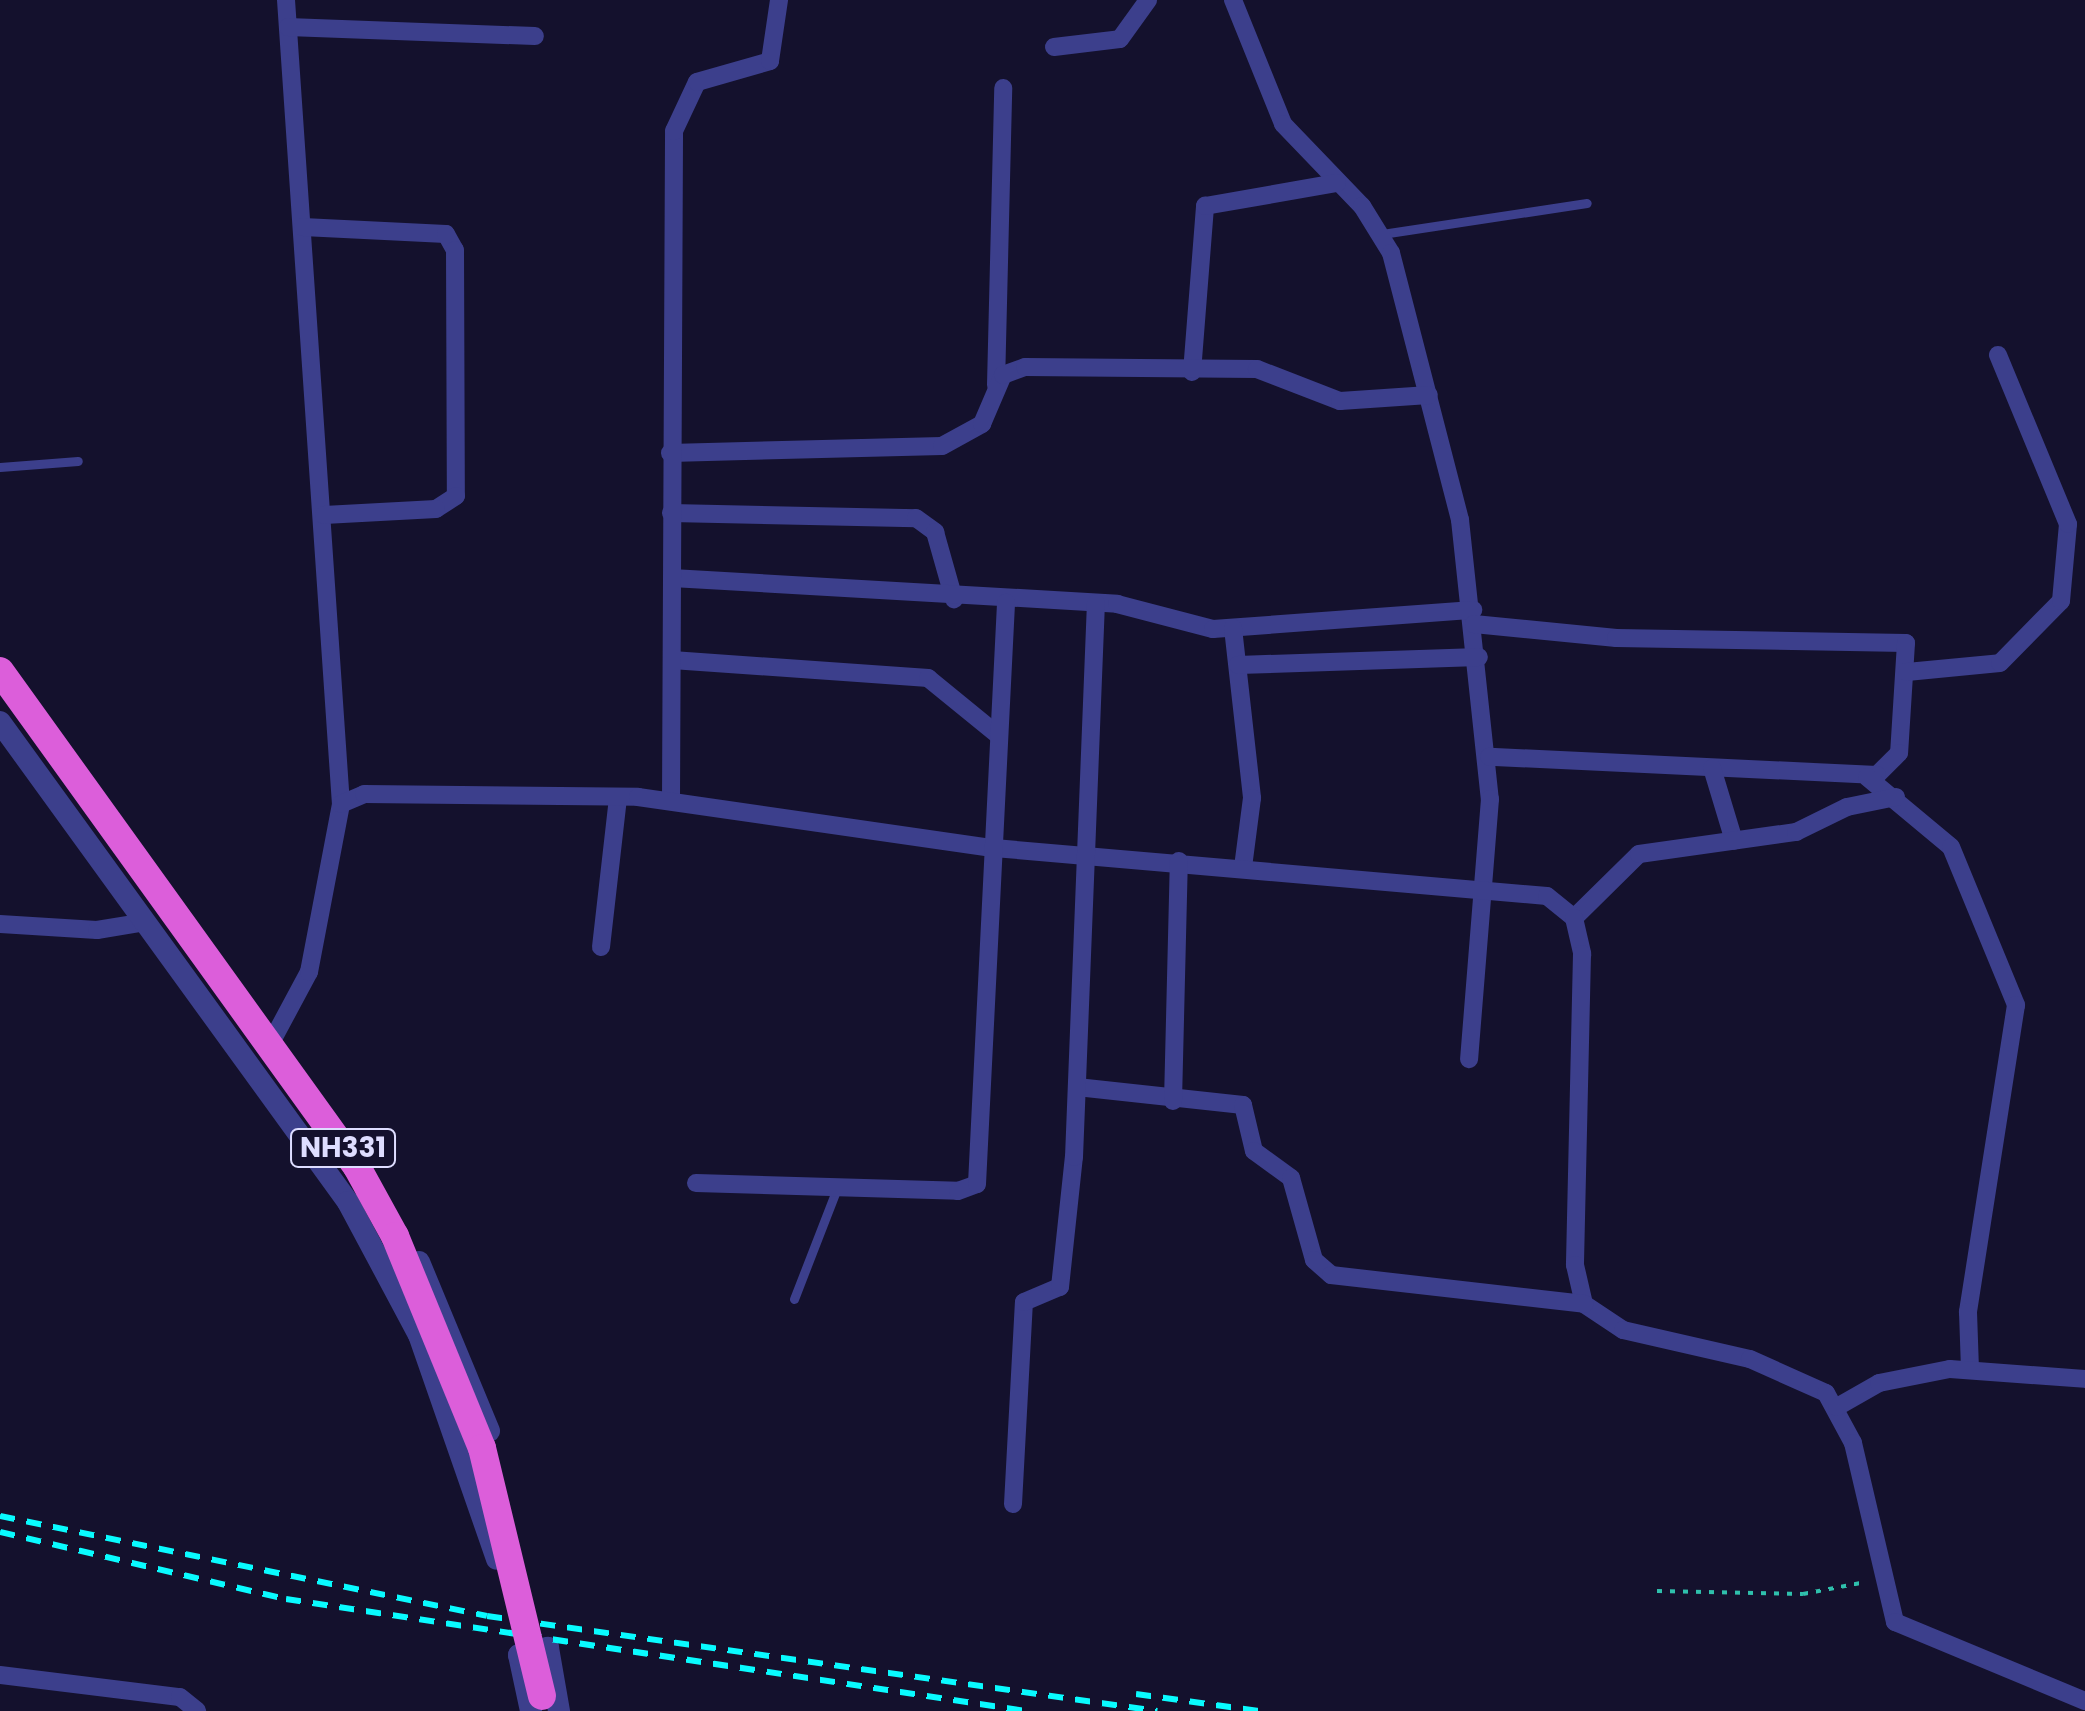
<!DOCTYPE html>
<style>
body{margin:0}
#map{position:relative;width:2085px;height:1711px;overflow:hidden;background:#14112d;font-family:Poppins,sans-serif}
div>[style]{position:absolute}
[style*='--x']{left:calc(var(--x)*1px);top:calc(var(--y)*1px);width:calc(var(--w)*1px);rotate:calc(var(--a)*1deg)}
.path>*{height:4px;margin-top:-2px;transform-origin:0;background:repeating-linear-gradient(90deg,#2fc0ac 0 5px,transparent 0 13px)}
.service>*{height:9px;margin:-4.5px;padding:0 4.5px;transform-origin:4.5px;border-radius:4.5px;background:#3c3f8c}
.minor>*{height:18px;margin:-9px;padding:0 9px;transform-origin:9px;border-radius:9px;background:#3c3f8c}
.tertiary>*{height:22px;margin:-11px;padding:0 11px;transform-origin:11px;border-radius:11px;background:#3c3f8c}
.rail>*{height:6px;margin-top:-3px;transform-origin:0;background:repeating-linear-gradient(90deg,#09fbff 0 15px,transparent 0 27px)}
.trunk-bridge>*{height:28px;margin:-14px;padding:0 14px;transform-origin:14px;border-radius:14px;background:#dc5eda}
span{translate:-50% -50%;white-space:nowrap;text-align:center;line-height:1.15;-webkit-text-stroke:10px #14112d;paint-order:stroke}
.shield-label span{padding:2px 8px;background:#14112d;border:2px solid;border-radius:8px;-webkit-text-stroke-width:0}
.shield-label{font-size:28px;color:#deddff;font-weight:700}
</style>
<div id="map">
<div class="path">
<div style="--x:1657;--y:1591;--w:146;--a:1.2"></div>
<div style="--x:1803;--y:1594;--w:64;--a:-10.8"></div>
</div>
<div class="service">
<div style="--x:1382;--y:234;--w:207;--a:-8.6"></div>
<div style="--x:0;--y:467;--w:78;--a:-4.4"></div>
<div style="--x:794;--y:1299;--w:119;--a:-68.8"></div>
</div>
<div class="minor">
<div style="--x:286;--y:0;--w:806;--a:86.09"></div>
<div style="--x:1233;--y:0;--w:134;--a:68"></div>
<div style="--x:1283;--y:124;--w:114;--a:46.1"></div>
<div style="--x:1362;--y:206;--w:55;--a:58.3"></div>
<div style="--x:1391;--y:253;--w:276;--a:75.5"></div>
<div style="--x:1460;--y:520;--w:281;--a:83.9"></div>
<div style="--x:1490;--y:799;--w:261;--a:94.6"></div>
<div style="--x:288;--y:27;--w:247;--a:2.1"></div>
<div style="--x:1054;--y:47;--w:66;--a:-6.9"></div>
<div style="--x:1120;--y:39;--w:48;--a:-54.3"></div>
<div style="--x:303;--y:227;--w:143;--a:2.8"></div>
<div style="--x:446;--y:234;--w:18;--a:61"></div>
<div style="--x:455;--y:250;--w:246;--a:89.8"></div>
<div style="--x:456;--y:496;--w:24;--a:147"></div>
<div style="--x:436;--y:509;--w:112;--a:176.9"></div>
<div style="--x:1192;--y:372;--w:167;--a:-85.5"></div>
<div style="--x:1205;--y:206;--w:134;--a:-9.9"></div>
<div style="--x:996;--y:385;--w:297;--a:-88.6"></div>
<div style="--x:670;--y:453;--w:272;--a:-1.5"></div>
<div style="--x:942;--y:446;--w:46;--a:-28.8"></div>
<div style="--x:982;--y:424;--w:53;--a:-66.8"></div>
<div style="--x:1003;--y:375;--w:23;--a:-20"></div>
<div style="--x:1025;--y:367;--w:232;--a:0.5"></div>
<div style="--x:1257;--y:369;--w:89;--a:21.1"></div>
<div style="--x:1340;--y:401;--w:89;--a:-3.9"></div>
<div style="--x:671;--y:513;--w:245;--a:1.2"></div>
<div style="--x:916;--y:518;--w:24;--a:36"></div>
<div style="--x:935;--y:532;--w:70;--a:74.2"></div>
<div style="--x:672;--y:578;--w:446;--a:3.3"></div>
<div style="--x:1117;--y:604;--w:99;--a:14.6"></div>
<div style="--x:1213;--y:629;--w:261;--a:-4.2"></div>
<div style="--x:1474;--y:624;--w:143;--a:5.6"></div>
<div style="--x:1616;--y:638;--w:290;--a:1"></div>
<div style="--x:1906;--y:643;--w:110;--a:93.6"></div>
<div style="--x:1899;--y:753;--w:31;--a:135"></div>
<div style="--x:1877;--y:775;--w:388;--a:-177.3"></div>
<div style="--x:1233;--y:628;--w:171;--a:83.6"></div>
<div style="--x:1252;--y:798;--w:70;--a:97.4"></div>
<div style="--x:672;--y:660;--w:257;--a:4"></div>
<div style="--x:928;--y:678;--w:90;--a:39.2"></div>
<div style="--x:1238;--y:665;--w:241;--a:-1.9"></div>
<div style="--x:1907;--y:672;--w:93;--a:-5.5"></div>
<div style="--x:2000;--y:663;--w:87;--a:-45.5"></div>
<div style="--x:2061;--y:601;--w:77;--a:-84.8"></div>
<div style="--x:2068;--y:524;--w:183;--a:-112.5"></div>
<div style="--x:1712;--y:768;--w:76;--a:73.2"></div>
<div style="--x:1867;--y:777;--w:109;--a:39.8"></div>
<div style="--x:1951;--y:847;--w:171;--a:67.6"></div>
<div style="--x:2016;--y:1005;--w:311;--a:98.9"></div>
<div style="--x:1968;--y:1312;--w:58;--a:88"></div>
<div style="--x:671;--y:800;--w:669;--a:-89.74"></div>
<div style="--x:674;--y:131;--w:54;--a:-64.9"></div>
<div style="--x:697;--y:82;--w:76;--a:-16"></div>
<div style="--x:770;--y:61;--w:62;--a:-81.6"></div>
<div style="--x:1574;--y:918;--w:91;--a:-44.6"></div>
<div style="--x:1639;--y:854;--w:159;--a:-8"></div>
<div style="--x:1796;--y:832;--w:57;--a:-26.1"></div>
<div style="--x:1847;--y:807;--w:50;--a:-11.5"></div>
<div style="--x:0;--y:924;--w:97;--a:3.5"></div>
<div style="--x:97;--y:930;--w:50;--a:-9.3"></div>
<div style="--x:601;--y:947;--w:151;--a:-83.5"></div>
<div style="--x:273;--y:1039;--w:76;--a:-61.8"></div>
<div style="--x:309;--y:972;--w:171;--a:-79.2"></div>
<div style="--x:341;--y:804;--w:25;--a:-23"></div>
<div style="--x:364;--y:794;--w:274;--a:0.6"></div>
<div style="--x:638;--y:797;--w:360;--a:8.2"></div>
<div style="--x:994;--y:848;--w:555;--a:4.96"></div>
<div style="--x:1547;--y:896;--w:35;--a:39"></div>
<div style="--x:1574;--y:918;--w:37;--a:77"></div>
<div style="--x:1582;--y:954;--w:311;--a:91.3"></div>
<div style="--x:1575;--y:1265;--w:40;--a:77"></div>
<div style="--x:1584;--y:1304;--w:47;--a:33.7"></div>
<div style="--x:1623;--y:1330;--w:130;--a:12.9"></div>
<div style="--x:1750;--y:1359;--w:83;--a:24.1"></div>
<div style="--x:1826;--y:1393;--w:57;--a:61.6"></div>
<div style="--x:1853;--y:1443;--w:184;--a:76.8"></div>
<div style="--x:1895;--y:1622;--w:206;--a:22.6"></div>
<div style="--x:1077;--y:1087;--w:167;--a:6.2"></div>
<div style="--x:1243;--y:1105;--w:47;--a:76.6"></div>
<div style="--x:1254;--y:1151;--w:46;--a:36.1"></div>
<div style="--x:1291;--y:1178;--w:85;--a:74.3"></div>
<div style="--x:1314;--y:1260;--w:23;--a:41"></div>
<div style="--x:1331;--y:1275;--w:255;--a:6.5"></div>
<div style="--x:1173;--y:1101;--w:240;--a:-88.6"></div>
<div style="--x:696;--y:1183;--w:262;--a:1.7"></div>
<div style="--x:958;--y:1191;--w:20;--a:-20"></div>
<div style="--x:977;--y:1184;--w:582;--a:-87.14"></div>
<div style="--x:1837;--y:1407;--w:48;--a:-29.7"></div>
<div style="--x:1879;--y:1383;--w:72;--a:-11.2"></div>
<div style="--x:1950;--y:1369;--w:135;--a:4.2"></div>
<div style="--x:1013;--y:1504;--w:202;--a:-86.9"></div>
<div style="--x:1024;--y:1302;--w:39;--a:-23"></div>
<div style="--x:1060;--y:1287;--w:131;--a:-83.9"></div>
<div style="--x:1074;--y:1157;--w:554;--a:-87.73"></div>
<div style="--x:0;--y:1675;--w:181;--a:7"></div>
<div style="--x:180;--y:1697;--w:22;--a:39"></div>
</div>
<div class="tertiary">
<div style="--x:0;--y:722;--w:593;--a:54.06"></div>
<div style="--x:348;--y:1202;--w:151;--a:61.9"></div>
<div style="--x:419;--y:1335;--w:237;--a:70.8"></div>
<div style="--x:419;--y:1262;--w:183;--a:67.5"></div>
<div style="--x:531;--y:1711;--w:57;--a:-102.1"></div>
<div style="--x:519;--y:1655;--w:30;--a:-14"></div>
<div style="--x:548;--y:1648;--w:64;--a:80.1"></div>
</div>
<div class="rail">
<div style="--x:0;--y:1516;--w:497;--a:11.6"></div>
<div style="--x:487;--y:1616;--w:677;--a:8.07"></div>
<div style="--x:0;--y:1532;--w:294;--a:13.2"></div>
<div style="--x:286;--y:1599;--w:748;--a:8.61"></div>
<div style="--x:1136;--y:1694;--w:124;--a:7.9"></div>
</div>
<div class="trunk-bridge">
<div style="--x:0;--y:671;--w:611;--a:54.26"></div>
<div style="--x:357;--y:1167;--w:79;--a:61.2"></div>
<div style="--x:395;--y:1236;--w:229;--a:67.7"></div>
<div style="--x:482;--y:1448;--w:255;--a:76.4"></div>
</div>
<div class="shield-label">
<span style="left:343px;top:1148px">NH331</span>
</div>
</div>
